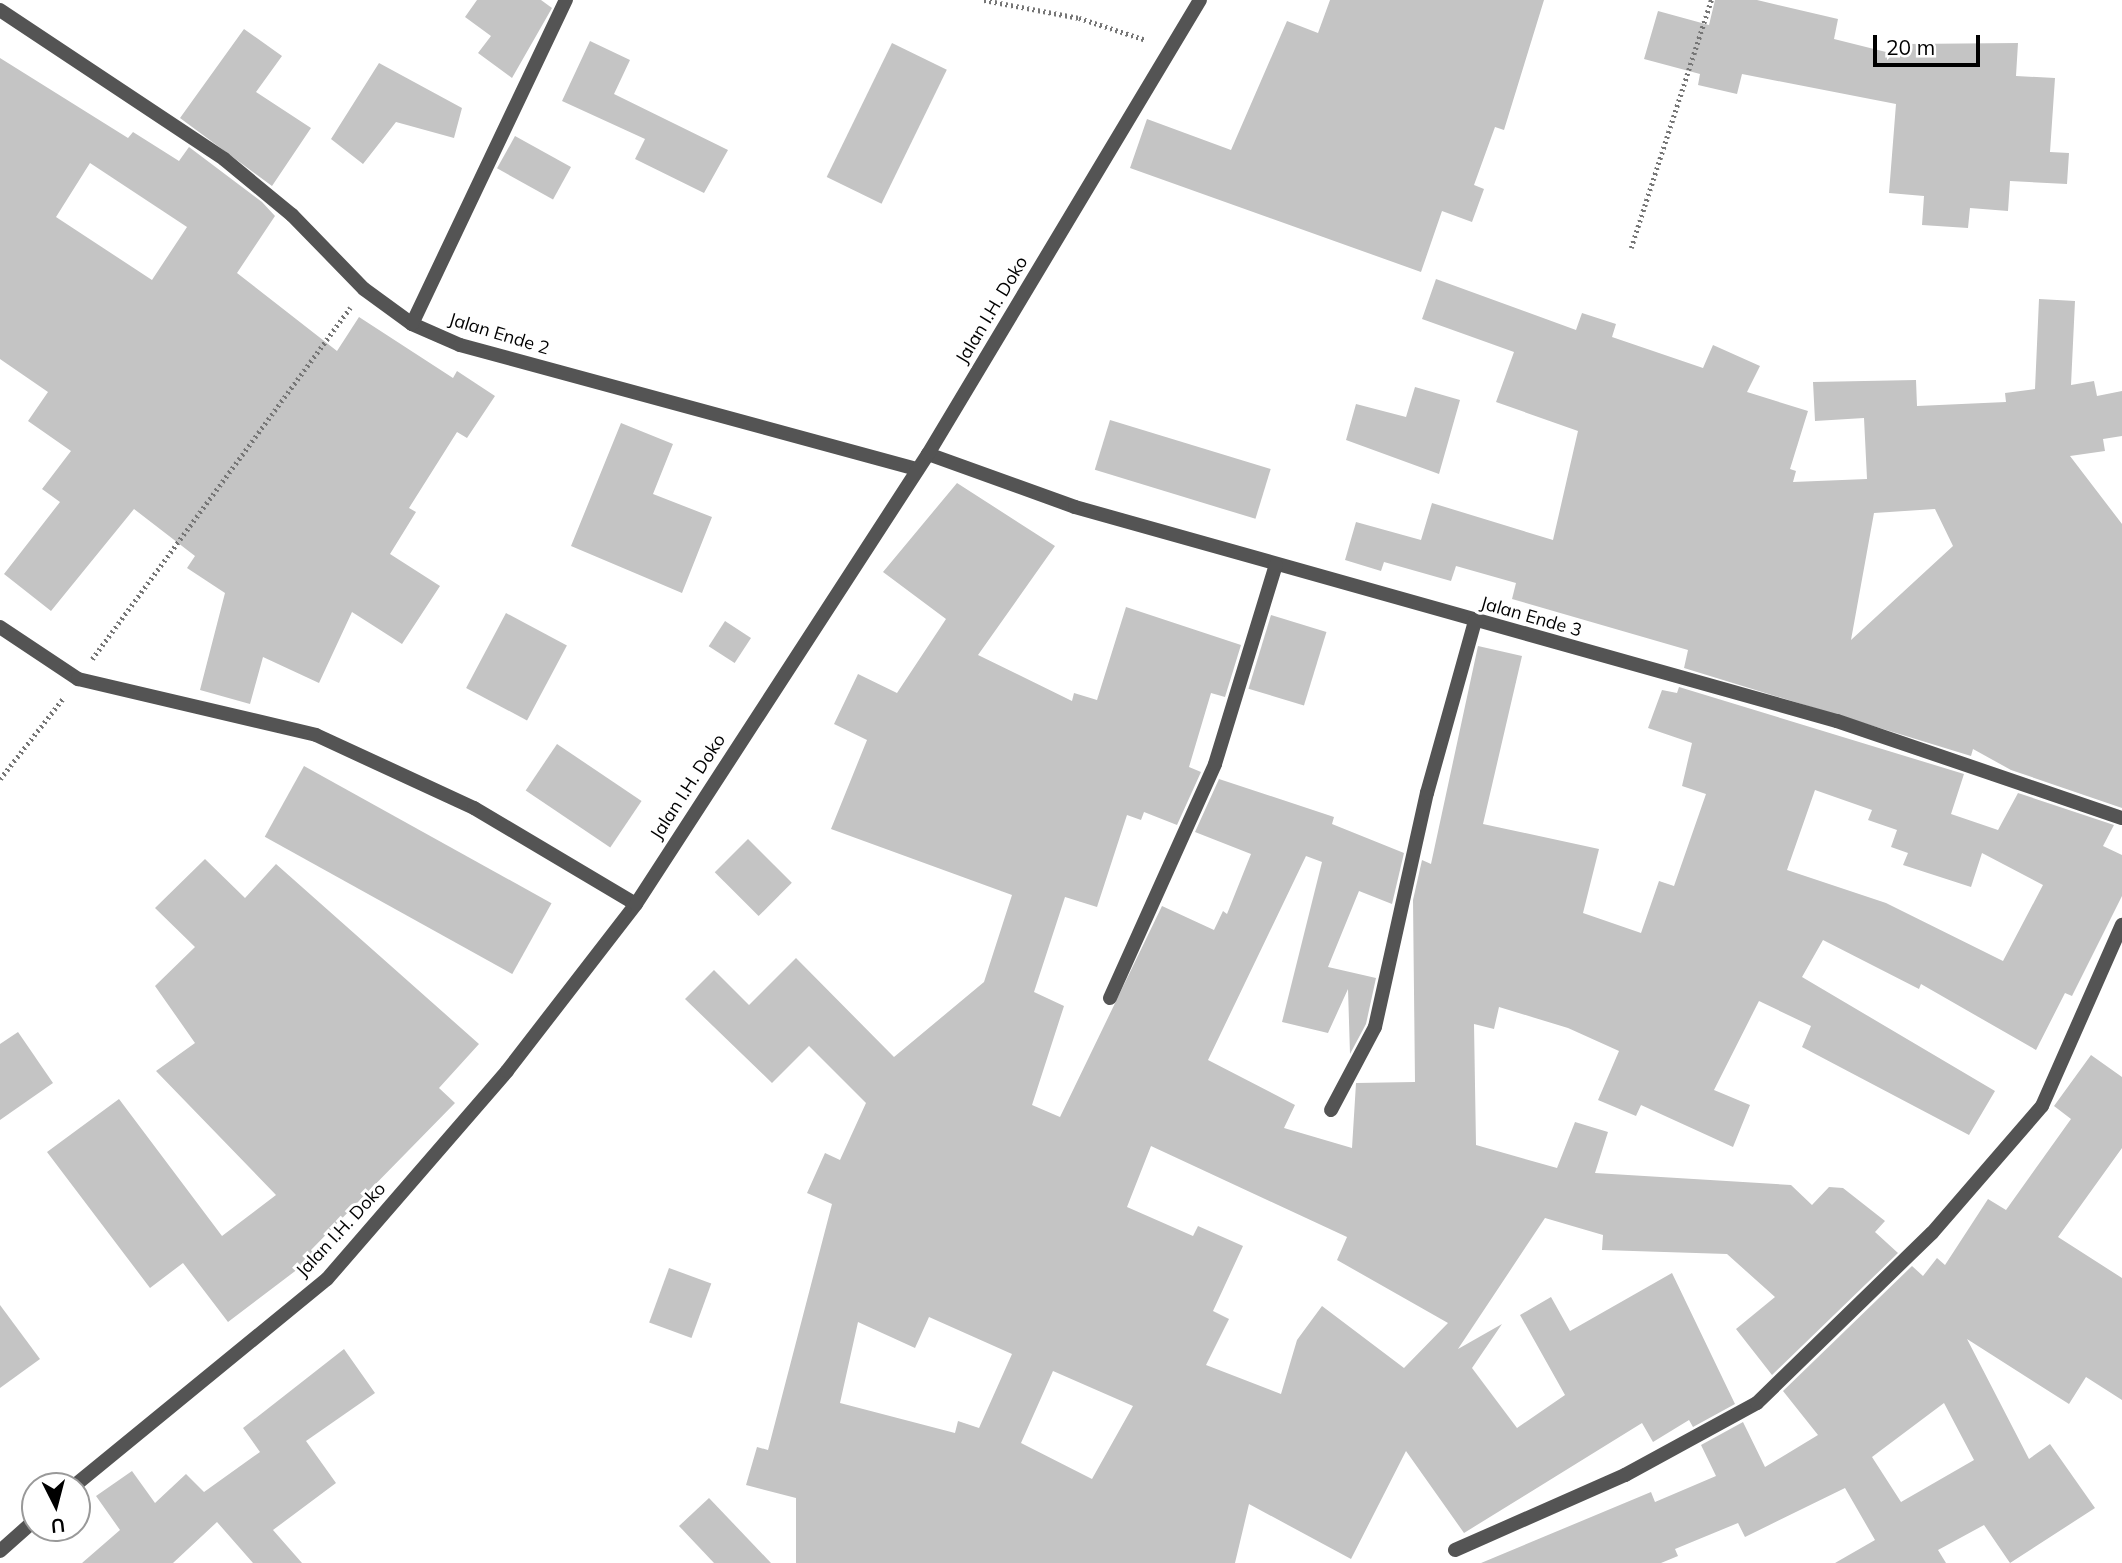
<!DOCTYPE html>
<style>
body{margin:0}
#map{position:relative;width:2122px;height:1563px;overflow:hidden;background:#fff;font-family:Mulish,sans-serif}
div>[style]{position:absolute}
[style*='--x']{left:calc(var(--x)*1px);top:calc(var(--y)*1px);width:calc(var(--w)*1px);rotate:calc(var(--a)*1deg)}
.building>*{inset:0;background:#c4c4c4;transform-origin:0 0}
.path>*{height:4.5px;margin-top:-2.25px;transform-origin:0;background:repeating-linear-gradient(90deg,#767676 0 2px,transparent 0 5.5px)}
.minor>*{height:14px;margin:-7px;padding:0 7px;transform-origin:7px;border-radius:7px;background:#545454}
span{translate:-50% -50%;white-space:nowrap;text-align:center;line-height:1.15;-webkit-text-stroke:6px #fff;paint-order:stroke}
.street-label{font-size:18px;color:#000}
.north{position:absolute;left:21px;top:1472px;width:70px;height:70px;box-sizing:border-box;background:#fff;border:2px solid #999;border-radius:50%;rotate:174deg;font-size:19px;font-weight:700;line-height:28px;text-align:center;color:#000}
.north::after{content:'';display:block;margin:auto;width:24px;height:32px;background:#000;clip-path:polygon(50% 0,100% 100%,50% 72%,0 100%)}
.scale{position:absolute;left:1873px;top:35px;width:107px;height:32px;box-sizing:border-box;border:4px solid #000;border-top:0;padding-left:9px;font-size:21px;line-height:24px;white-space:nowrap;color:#000;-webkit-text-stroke:5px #fff;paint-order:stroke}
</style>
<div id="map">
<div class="building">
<div style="clip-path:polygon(477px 0,541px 0,552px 8px,512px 78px,478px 53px,491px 36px,465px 17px)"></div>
<div style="clip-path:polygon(1330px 0,1544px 0,1504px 130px,1495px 127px,1474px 185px,1484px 189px,1472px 222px,1442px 211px,1421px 272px,1130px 168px,1147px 119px,1231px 150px,1287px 21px,1318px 33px)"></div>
<div style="clip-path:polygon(1715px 0,1757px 0,1838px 19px,1834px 39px,1906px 57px,1907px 44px,2018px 43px,2016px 76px,2055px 78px,2050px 152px,2069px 153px,2067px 184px,2010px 181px,2008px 211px,1970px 208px,1968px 228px,1922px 225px,1924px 196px,1889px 193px,1896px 104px,1742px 74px,1737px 94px,1698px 85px,1700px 74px,1644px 59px,1658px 11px,1709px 25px)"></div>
<div style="clip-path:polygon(244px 29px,282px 56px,256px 92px,311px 128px,272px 186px,180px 118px)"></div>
<div style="clip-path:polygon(590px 41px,630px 60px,614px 94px,728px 150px,704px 193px,635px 159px,645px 139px,562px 101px)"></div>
<div style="left:892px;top:43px;width:61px;height:149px;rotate:26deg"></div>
<div style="clip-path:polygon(evenodd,0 58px,128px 138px,133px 132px,179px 161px,189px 147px,262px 202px,275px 216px,237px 273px,337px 351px,359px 317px,453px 378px,457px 371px,495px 396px,467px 438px,457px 432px,409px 508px,416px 512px,390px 554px,440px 586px,402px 644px,352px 612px,319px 683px,263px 657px,250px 704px,200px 690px,225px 593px,187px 568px,195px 556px,134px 509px,51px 611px,4px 574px,60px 502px,42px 489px,71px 451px,28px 421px,48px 392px,0 359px,0 58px,90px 163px,187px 227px,152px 280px,56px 217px,90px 163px)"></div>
<div style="clip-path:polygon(379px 63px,462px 108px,454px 138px,396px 122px,363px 164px,331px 139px)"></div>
<div style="left:515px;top:136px;width:64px;height:37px;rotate:29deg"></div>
<div style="clip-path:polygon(evenodd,1436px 279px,1576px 330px,1582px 313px,1616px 324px,1612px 337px,1703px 368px,1713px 345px,1760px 366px,1747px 392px,1808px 411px,1790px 469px,1796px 471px,1793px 482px,1867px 479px,1864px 418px,1815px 421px,1813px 382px,1916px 380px,1917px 406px,2006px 402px,2005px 393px,2035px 389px,2039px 299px,2075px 301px,2071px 385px,2094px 381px,2097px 396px,2122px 391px,2122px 436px,2103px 439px,2105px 451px,2070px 456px,2122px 524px,2122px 808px,2011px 770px,1973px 749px,1971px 756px,1684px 668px,1688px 650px,1512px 599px,1516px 583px,1456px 566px,1451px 581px,1384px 562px,1381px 571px,1345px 560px,1356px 522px,1421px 540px,1432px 503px,1553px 540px,1578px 431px,1496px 402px,1514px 352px,1422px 319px,1436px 279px,1935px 509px,1953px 546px,1851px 640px,1874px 513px,1935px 509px)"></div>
<div style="clip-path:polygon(1415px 387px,1460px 400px,1439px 474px,1346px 440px,1356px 404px,1406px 417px)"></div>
<div style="left:1110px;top:420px;width:168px;height:52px;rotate:17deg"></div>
<div style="clip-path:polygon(621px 423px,673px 444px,653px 494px,712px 517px,682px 593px,571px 546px)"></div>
<div style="clip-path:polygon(evenodd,957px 483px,1055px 546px,978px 655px,1072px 701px,1074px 693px,1097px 700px,1126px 607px,1241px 645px,1225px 697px,1211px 693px,1189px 767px,1201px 772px,1177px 825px,1144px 812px,1141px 820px,1127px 815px,1097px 907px,1065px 897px,1034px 992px,1064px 1006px,1032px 1105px,1060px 1117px,1162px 906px,1214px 930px,1223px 911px,1227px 914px,1251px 854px,1195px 832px,1219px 779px,1334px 817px,1332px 824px,1404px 853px,1392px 904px,1359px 891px,1328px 967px,1376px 978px,1366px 1024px,1350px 1054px,1348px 989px,1328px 1033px,1282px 1022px,1322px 862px,1306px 856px,1208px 1060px,1295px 1105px,1284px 1128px,1352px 1148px,1356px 1083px,1415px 1082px,1413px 900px,1422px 860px,1431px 864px,1478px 646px,1522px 656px,1483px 824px,1599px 849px,1583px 913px,1641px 933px,1659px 881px,1674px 886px,1706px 794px,1682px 786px,1692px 743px,1648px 728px,1662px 690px,1677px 693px,1679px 687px,1964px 774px,1951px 814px,1998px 830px,2018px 793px,2114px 825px,2103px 846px,2122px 855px,2122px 896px,2072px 996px,2065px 993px,2036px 1050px,1921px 984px,1919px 989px,1823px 940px,1802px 977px,1995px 1091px,1969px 1135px,1802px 1047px,1811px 1026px,1759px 1001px,1714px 1090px,1750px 1105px,1733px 1147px,1641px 1105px,1636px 1116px,1598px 1100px,1619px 1051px,1568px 1028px,1499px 1007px,1494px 1029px,1474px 1024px,1476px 1145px,1557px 1168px,1575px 1122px,1608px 1132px,1595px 1173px,1791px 1185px,1812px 1205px,1829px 1187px,1843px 1188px,1885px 1221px,1875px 1232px,1898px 1253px,1772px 1375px,1736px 1329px,1775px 1297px,1727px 1254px,1602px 1250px,1603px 1235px,1545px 1218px,1458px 1349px,1502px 1324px,1472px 1368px,1517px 1428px,1565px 1395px,1520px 1315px,1551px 1297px,1570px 1331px,1672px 1273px,1735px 1404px,1693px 1427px,1689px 1420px,1653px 1442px,1642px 1423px,1464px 1533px,1406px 1451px,1351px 1559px,1249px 1504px,1235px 1563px,796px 1563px,796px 1498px,746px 1485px,757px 1447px,768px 1450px,832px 1204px,807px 1193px,825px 1153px,840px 1160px,866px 1103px,809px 1046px,772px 1083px,685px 999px,714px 970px,749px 1005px,796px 958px,894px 1057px,984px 982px,1012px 895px,831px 829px,867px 740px,834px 724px,858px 674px,897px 693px,946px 619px,883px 572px,957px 483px,1815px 790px,1872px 810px,1868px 820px,1897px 830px,1891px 847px,1908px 853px,1903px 865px,1971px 887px,1982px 853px,2043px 885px,2003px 961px,1886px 903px,1787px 870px,1815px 790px,957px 483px,1151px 1146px,1347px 1237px,1337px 1260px,1448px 1323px,1404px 1368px,1322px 1306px,1297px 1340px,1281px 1394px,1206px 1365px,1229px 1319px,1213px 1311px,1243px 1246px,1198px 1226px,1193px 1236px,1127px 1207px,1151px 1146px,957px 483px,929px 1317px,1012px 1354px,979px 1428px,958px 1421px,955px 1433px,840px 1403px,858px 1322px,915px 1348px,929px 1317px,957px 483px,1053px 1371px,1133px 1406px,1092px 1479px,1021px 1443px,1053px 1371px)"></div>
<div style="left:506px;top:613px;width:69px;height:85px;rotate:28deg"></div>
<div style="left:1271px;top:615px;width:58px;height:77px;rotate:17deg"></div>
<div style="left:725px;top:621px;width:31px;height:30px;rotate:33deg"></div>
<div style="left:557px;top:744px;width:102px;height:56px;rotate:34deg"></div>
<div style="left:304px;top:766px;width:283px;height:81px;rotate:29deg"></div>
<div style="left:748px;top:839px;width:62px;height:47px;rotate:45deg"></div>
<div style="clip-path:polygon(205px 859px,245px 898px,276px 864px,479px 1044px,439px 1088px,455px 1103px,311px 1250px,315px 1256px,228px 1322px,183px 1263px,150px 1288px,47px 1152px,119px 1099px,222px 1236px,276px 1195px,156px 1071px,195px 1043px,155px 986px,195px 947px,155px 908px)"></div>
<div style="clip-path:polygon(18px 1032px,53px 1083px,0 1120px,0 1044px)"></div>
<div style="clip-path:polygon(evenodd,2091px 1055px,2122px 1077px,2122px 1148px,2058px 1237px,2122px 1278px,2122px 1400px,2086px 1377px,2069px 1404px,1967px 1339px,2029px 1459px,2050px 1444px,2095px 1508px,2010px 1563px,1984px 1525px,1938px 1550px,1946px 1563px,1835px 1563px,1875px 1540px,1845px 1488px,1745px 1537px,1738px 1523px,1675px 1549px,1678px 1556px,1661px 1563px,1481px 1563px,1651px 1492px,1655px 1502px,1716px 1476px,1701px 1445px,1743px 1422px,1765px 1467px,1818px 1435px,1783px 1391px,1912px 1266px,1923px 1276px,1937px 1258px,1945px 1265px,1988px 1199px,2006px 1210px,2071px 1119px,2054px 1106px,2091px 1055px,1944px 1403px,1974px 1460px,1901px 1502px,1872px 1457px,1944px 1403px)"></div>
<div style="left:669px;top:1268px;width:45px;height:58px;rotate:20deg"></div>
<div style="clip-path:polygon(0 1305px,40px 1359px,0 1388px)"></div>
<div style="clip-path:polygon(344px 1349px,375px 1393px,306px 1441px,336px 1483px,273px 1530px,302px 1563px,253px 1563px,217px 1522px,173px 1563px,82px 1563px,120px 1530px,96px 1496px,132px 1471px,155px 1503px,186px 1474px,204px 1492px,260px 1452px,243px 1428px)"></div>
<div style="clip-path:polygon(709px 1498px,771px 1563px,714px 1563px,679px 1526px)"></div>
</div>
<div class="path">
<div style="--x:984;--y:0;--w:97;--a:10.7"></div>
<div style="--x:1079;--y:18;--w:71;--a:18.2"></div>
<div style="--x:1631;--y:248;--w:261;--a:-72.1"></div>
<div style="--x:92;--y:659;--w:436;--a:-53.7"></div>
<div style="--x:0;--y:779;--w:104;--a:-52"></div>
</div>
<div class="minor">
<div style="--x:0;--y:10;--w:269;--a:33.6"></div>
<div style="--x:224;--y:159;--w:88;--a:39.5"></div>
<div style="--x:292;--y:215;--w:103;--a:45.8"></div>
<div style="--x:364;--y:289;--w:59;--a:36.1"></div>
<div style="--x:412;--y:324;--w:52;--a:23.6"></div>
<div style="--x:460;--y:345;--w:473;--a:15.2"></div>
<div style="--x:412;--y:324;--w:359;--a:-64.6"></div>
<div style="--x:928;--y:454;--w:156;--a:19.8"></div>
<div style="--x:1075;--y:507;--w:791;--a:15.69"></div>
<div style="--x:1837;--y:721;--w:301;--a:18.8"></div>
<div style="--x:0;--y:627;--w:94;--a:33.7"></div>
<div style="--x:78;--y:679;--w:244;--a:13.2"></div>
<div style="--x:316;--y:735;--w:174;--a:24.8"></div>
<div style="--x:474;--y:808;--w:188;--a:30.7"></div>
<div style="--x:1110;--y:998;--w:256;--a:-65.8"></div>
<div style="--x:1215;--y:764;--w:208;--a:-73"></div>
<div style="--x:1331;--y:1110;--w:94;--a:-62.1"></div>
<div style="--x:1375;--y:1027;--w:240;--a:-77.5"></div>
<div style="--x:1427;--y:793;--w:179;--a:-74.4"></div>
<div style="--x:74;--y:1486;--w:327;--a:-39.3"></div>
<div style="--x:327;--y:1279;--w:275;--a:-49.1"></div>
<div style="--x:507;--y:1071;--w:211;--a:-52.3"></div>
<div style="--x:636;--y:904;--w:536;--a:-57.02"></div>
<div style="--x:928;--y:454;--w:529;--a:-59.07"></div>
<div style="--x:1455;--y:1550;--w:186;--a:-23.8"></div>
<div style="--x:1625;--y:1475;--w:150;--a:-28.6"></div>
<div style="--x:1757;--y:1403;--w:244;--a:-44.2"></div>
<div style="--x:1932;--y:1233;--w:168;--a:-49.1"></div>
<div style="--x:2042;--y:1106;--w:198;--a:-66.2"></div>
<div style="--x:0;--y:1551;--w:47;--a:-41.5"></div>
</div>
<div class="street-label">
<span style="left:992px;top:310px;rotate:-59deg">Jalan I.H. Doko</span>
<span style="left:499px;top:334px;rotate:17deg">Jalan Ende 2</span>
<span style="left:1531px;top:617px;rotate:16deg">Jalan Ende 3</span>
<span style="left:688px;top:787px;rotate:-57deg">Jalan I.H. Doko</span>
<span style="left:341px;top:1230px;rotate:-47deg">Jalan I.H. Doko</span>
</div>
<div class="north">U</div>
<div class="scale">20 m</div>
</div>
